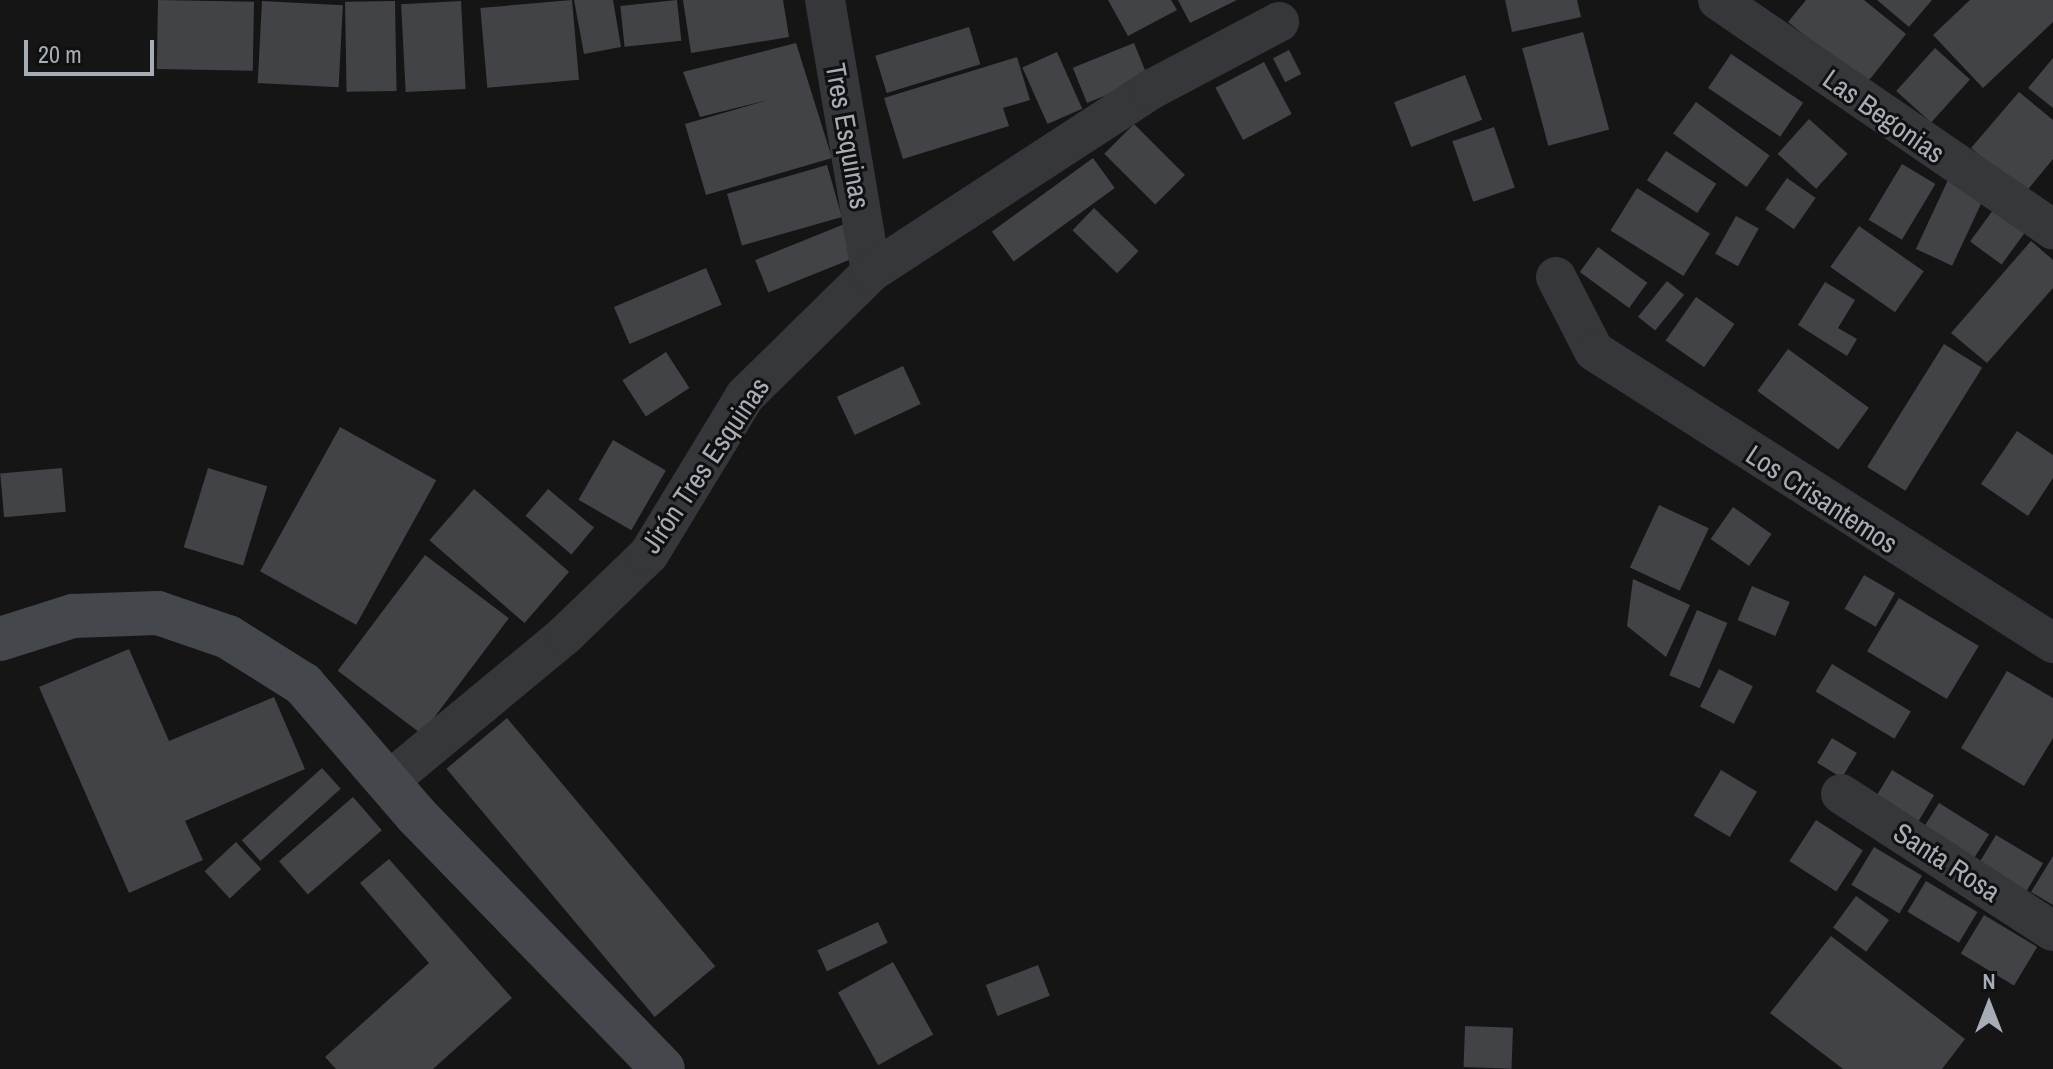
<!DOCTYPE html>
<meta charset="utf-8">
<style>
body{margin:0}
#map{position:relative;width:2053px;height:1069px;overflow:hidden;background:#151516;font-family:"Archivo Narrow",sans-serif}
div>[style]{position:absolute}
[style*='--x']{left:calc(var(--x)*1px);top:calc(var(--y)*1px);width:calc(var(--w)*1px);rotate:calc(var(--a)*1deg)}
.building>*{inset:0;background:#414346;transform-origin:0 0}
.minor>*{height:40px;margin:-20px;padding:0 20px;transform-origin:20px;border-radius:20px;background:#36373b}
.secondary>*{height:44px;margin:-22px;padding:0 22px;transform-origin:22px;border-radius:22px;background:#44474b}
span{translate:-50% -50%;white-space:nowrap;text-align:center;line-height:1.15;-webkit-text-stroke:6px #101011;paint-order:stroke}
.street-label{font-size:28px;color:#a7adb6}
.north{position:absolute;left:1949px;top:965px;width:80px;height:80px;-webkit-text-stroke:6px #101011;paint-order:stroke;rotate:0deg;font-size:22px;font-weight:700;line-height:32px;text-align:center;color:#a7adb6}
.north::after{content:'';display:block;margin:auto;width:28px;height:36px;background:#a7adb6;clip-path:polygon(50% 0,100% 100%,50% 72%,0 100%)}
.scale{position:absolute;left:24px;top:40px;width:130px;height:36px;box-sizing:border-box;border:4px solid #a7adb6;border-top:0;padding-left:10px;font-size:24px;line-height:28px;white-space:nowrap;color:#a7adb6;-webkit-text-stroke:6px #101011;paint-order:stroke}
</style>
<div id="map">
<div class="building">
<div style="left:158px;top:0;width:96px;height:69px;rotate:1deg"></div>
<div style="left:572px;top:0;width:80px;height:92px;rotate:85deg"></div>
<div style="clip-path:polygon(574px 0,613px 0,621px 47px,584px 54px)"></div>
<div style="left:677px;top:0;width:41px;height:57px;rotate:84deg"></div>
<div style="clip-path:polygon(683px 0,783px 0,789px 37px,691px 53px)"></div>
<div style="clip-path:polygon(1108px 0,1171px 0,1177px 10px,1128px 36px)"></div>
<div style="clip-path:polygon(1178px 0,1237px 0,1190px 23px)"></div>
<div style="clip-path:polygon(1505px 0,1577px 0,1581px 17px,1512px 32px)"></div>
<div style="clip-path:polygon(1806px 0,1864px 0,1906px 34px,1866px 84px,1788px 22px)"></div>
<div style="clip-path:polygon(1877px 0,1932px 0,1909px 27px)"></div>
<div style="clip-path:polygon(1970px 0,2053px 0,2053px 22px,1983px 88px,1933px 35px)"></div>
<div style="left:262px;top:1px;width:81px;height:82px;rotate:3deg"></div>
<div style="left:395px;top:1px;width:90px;height:50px;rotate:89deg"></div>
<div style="left:461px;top:1px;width:88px;height:60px;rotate:87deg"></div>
<div style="left:969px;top:27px;width:39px;height:98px;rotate:73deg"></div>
<div style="left:1583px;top:32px;width:101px;height:63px;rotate:75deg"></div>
<div style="clip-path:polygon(796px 43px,832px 158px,706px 195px,685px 124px,768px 100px,700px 117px,683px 72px)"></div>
<div style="left:1134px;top:43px;width:38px;height:66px;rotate:68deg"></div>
<div style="left:1935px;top:48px;width:47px;height:58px;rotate:42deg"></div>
<div style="left:1289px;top:50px;width:27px;height:18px;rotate:63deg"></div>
<div style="left:1057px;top:52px;width:62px;height:38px;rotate:66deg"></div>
<div style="left:1731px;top:54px;width:87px;height:41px;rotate:34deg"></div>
<div style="clip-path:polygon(1017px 57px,1030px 100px,1003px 108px,1009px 126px,903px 159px,884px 98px)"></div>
<div style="clip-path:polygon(2053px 58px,2053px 108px,2028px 88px)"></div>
<div style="left:1264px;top:62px;width:59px;height:55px;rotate:62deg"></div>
<div style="left:1465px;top:75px;width:48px;height:76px;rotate:69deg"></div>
<div style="clip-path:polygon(2019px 92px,2053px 120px,2053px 159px,2025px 193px,1971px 148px)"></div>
<div style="left:1696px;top:102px;width:91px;height:39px;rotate:36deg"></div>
<div style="left:1809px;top:119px;width:52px;height:47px;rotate:42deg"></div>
<div style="left:1134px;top:124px;width:72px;height:42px;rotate:45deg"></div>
<div style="left:1494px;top:127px;width:64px;height:44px;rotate:71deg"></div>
<div style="left:1666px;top:151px;width:60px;height:35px;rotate:33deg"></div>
<div style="left:1093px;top:158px;width:37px;height:125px;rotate:54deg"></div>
<div style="left:1902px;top:164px;width:39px;height:65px;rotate:31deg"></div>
<div style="left:827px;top:165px;width:54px;height:104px;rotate:74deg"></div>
<div style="left:1787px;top:178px;width:35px;height:38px;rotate:35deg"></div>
<div style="left:1948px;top:180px;width:40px;height:76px;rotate:25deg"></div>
<div style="left:1637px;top:188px;width:86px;height:50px;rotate:32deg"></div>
<div style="left:1094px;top:208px;width:62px;height:31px;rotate:44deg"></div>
<div style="left:1993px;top:210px;width:39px;height:39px;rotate:36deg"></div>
<div style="left:1736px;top:216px;width:26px;height:43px;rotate:29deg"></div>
<div style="left:847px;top:223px;width:35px;height:99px;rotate:68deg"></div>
<div style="left:1859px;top:226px;width:79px;height:50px;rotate:35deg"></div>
<div style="clip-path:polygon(2031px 241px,2053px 260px,2053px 288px,1987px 363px,1951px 333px)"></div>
<div style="left:1598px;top:247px;width:61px;height:31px;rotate:36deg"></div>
<div style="left:706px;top:268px;width:40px;height:100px;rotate:67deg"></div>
<div style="left:1667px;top:281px;width:22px;height:46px;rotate:39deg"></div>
<div style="clip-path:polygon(1825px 282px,1855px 300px,1838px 328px,1857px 339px,1847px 356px,1798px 325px)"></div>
<div style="left:1696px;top:297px;width:47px;height:53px;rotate:35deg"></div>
<div style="left:1944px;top:344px;width:45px;height:145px;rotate:32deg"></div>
<div style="left:1788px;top:349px;width:100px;height:52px;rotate:36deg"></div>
<div style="left:666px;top:352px;width:43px;height:52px;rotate:57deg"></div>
<div style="left:903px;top:366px;width:42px;height:73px;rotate:65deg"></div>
<div style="left:340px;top:427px;width:110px;height:165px;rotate:29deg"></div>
<div style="clip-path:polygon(2017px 431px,2053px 455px,2053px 478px,2028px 516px,1981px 484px)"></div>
<div style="left:613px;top:440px;width:61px;height:69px;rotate:30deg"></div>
<div style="left:62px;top:468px;width:44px;height:62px;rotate:85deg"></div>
<div style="left:208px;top:468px;width:62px;height:83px;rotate:17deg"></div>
<div style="left:474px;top:489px;width:126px;height:68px;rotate:41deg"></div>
<div style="left:548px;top:489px;width:60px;height:35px;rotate:40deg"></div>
<div style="left:1659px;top:505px;width:55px;height:69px;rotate:25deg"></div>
<div style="left:1733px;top:507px;width:47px;height:39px;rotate:35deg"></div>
<div style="left:425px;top:555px;width:105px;height:145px;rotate:37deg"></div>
<div style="left:1864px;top:575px;width:36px;height:39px;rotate:30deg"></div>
<div style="clip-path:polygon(1633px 579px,1690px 605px,1666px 657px,1627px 626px)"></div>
<div style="left:1752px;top:586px;width:41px;height:37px;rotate:23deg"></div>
<div style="left:1899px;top:598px;width:93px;height:62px;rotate:31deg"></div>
<div style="left:1697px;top:610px;width:33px;height:71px;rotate:23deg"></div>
<div style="clip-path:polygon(129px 649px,169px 741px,274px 697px,305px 769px,185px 821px,203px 860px,129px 893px,39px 687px)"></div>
<div style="left:1832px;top:664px;width:92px;height:32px;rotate:31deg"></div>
<div style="left:1719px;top:669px;width:38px;height:42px;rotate:27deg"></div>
<div style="clip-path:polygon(2007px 671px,2053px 698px,2053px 738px,2024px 786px,1961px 748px)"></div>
<div style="left:507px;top:718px;width:324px;height:79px;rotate:50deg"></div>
<div style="left:1832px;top:738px;width:29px;height:29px;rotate:31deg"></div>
<div style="left:322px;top:768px;width:28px;height:108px;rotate:48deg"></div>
<div style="left:1721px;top:770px;width:42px;height:53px;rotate:31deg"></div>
<div style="left:1892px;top:770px;width:49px;height:37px;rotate:31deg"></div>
<div style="left:353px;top:797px;width:44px;height:98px;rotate:49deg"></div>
<div style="left:1939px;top:803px;width:59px;height:34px;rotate:32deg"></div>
<div style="left:1816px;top:820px;width:56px;height:49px;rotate:33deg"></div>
<div style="left:1996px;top:835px;width:55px;height:36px;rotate:31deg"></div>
<div style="left:236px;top:842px;width:37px;height:43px;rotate:47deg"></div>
<div style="left:1874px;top:847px;width:56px;height:44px;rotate:31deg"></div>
<div style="clip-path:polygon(2053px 856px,2053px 905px,2031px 892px)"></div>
<div style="clip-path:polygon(389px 859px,512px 998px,433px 1069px,336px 1069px,325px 1057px,429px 963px,360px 883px)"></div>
<div style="left:1926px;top:881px;width:60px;height:36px;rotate:31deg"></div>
<div style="left:1856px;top:896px;width:41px;height:39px;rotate:36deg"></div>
<div style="left:1984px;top:915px;width:62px;height:45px;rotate:31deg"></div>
<div style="left:878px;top:922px;width:23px;height:67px;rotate:65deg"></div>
<div style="clip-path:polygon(1831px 936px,1965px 1039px,1942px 1069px,1843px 1069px,1770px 1013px)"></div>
<div style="left:893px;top:962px;width:83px;height:63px;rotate:61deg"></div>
<div style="left:1038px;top:965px;width:33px;height:56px;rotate:69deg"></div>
<div style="left:1465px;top:1026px;width:48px;height:41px;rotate:2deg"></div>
</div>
<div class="minor">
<div style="--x:825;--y:0;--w:276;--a:80.4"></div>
<div style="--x:1718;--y:0;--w:406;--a:34.4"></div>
<div style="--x:1556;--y:277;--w:83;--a:62.8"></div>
<div style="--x:1594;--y:351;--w:544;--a:32.46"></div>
<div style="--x:390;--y:780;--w:226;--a:-39.6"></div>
<div style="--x:564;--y:636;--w:118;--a:-44"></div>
<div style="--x:649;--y:554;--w:185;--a:-58.7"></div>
<div style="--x:745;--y:396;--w:177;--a:-44.5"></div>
<div style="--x:871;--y:272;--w:333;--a:-33.1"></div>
<div style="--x:1150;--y:90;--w:146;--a:-27.8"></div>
<div style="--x:1841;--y:794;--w:252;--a:32.9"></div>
</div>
<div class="secondary">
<div style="--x:0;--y:639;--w:77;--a:-17.5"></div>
<div style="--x:73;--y:616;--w:85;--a:-2"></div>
<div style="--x:158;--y:613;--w:74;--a:18.9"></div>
<div style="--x:228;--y:637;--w:89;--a:32.1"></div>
<div style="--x:303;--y:684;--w:173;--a:49.2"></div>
<div style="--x:416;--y:815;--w:354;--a:45.8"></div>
</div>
<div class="street-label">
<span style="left:1884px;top:116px;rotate:35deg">Las Begonias</span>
<span style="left:848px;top:136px;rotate:80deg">Tres Esquinas</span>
<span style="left:705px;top:465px;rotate:-56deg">Jirón Tres Esquinas</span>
<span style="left:1822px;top:499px;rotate:33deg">Los Crisantemos</span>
<span style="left:1947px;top:862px;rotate:33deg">Santa Rosa</span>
</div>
<div class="north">N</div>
<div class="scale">20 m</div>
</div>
